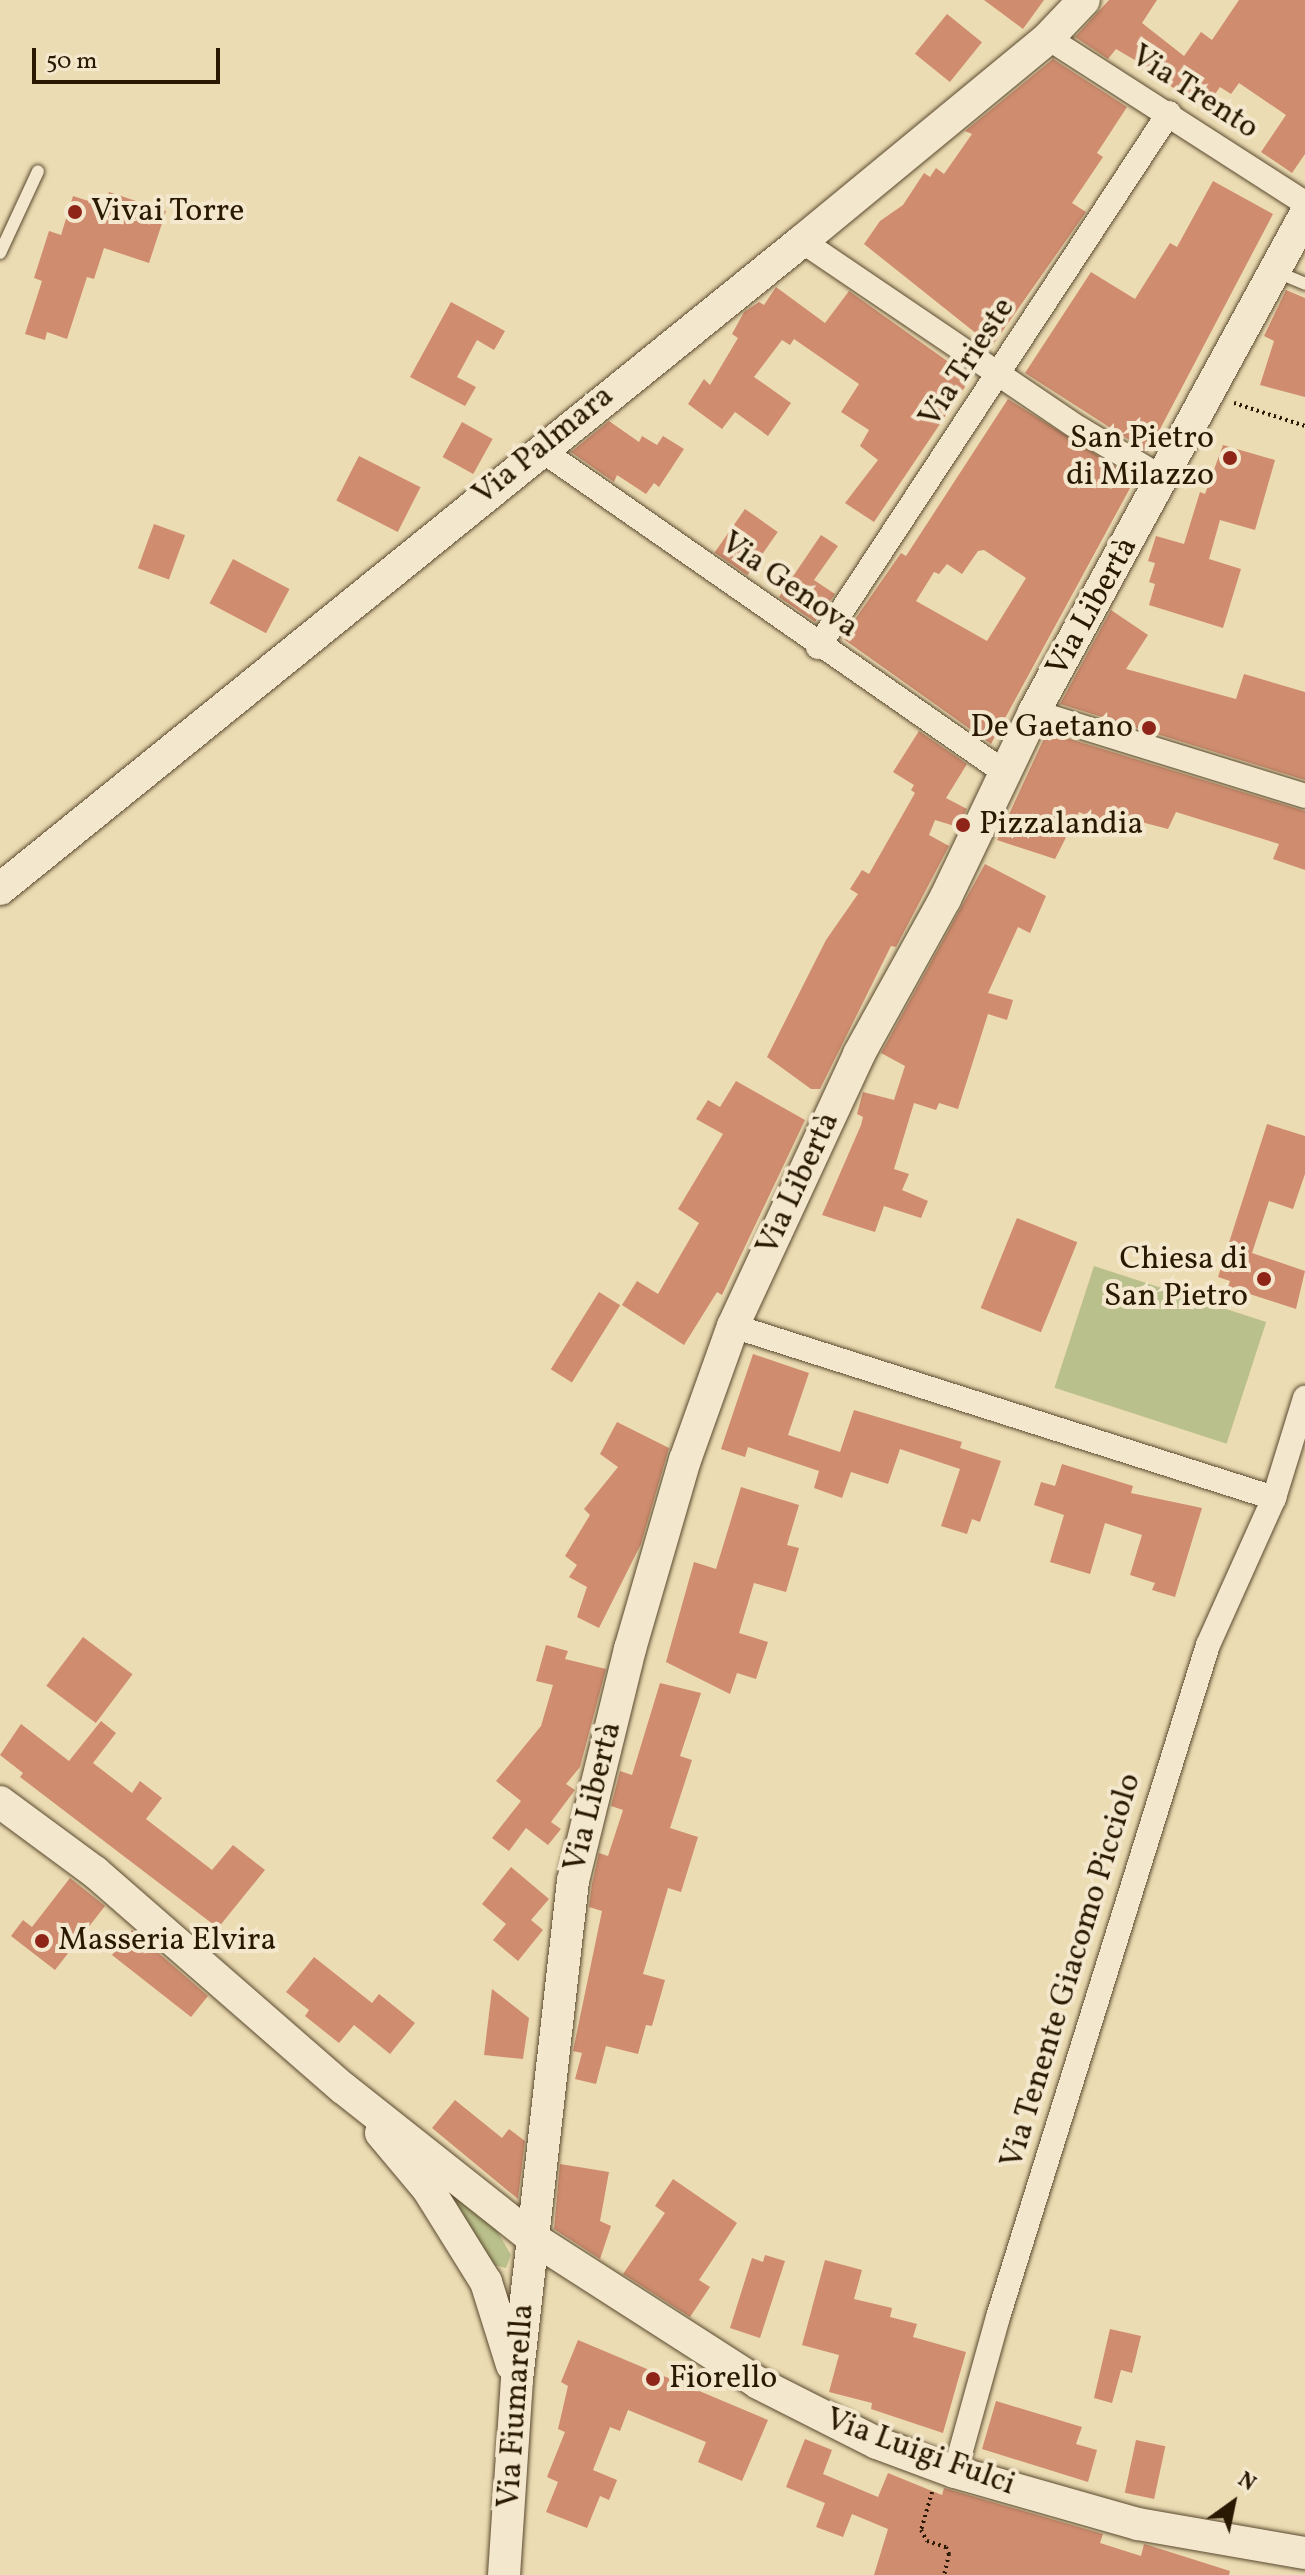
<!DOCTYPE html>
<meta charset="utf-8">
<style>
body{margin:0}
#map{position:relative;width:1305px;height:2575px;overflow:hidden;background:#ecdcb3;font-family:Vollkorn,serif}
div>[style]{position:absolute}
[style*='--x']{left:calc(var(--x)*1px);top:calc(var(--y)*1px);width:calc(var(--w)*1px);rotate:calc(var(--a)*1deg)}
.green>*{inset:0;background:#bac08b;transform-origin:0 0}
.building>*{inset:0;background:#cf8c6f;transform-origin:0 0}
.path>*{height:4px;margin-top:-2px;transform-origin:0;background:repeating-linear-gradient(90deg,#291802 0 2px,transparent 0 6px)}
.roads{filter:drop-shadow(0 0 2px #5a492e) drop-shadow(0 0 2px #5a492e)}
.service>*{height:12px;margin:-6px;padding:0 6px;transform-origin:6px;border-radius:6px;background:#f3e8ce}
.minor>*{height:24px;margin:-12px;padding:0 12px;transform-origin:12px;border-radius:12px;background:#f3e8ce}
.tertiary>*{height:32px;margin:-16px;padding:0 16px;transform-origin:16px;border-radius:16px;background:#f3e8ce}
.dots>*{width:22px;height:22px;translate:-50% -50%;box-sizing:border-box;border:4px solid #f3e8ce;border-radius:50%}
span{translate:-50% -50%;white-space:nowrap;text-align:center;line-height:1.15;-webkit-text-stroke:8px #f3e8ce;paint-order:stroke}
.street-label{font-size:32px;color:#291802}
.poi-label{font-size:32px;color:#291802}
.left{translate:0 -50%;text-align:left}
.right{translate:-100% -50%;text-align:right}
.north{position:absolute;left:1193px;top:2463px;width:80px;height:80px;-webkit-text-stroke:6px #f3e8ce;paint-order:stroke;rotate:33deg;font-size:22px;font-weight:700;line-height:32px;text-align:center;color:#291802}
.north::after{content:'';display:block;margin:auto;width:28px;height:36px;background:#291802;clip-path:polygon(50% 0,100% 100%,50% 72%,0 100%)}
.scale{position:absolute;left:32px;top:48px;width:188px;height:36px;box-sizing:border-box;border:4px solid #291802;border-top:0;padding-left:10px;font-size:24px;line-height:28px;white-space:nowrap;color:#291802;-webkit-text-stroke:6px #f3e8ce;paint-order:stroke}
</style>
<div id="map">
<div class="green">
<div style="left:1094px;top:1266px;width:181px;height:128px;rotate:18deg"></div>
<div style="clip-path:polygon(445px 2185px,492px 2222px,511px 2255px,506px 2268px,494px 2265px)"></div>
</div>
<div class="building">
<div style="clip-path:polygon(984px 0,1044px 0,1023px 29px)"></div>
<div style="clip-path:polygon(1109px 0,1157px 0,1142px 23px,1184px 56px,1201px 32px,1212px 40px,1239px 0,1305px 0,1305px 154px,1292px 173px,1261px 152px,1286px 115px,1239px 83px,1231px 94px,1220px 87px,1204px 110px,1165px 82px,1167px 79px,1116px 49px,1108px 59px,1075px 37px)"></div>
<div style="left:947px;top:14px;width:45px;height:51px;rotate:39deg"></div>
<div style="clip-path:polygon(1053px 59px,1127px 107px,1097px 153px,1103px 157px,1072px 203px,1086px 212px,992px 346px,864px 244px,880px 221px,903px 205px,924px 173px,930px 177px,936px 168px,944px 174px,972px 134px,965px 131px)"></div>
<div style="clip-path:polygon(1213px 181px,1273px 214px,1148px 452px,1025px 373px,1091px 272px,1135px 299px,1170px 243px,1177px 247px)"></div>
<div style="clip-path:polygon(109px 192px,166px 211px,149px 263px,104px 248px,94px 279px,87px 277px,67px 339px,47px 332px,45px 340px,25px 334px,42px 281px,34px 278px,49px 231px,61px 235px,73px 196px,104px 206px)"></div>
<div style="clip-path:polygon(776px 287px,825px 323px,849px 291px,971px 378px,874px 522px,845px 503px,878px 460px,860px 446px,869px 430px,841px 412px,859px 384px,794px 339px,790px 345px,782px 340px,754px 377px,791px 403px,768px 436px,735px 412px,722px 429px,688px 404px,704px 379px,710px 385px,738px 338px,732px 334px,744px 312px,759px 302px,764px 305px)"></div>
<div style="clip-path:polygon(1286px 290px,1305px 298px,1305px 397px,1260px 385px,1274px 341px,1264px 336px)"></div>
<div style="clip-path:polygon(451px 302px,505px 331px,494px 350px,477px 340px,457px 377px,476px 387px,465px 406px,410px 377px)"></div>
<div style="clip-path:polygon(evenodd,1008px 399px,1135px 479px,991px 744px,842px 638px,901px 553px,906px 556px,1008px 399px,984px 550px,1026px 578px,987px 641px,916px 601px,934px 572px,939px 574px,947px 564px,962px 574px,978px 551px,984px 550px)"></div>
<div style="clip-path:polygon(609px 421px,639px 442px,642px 436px,657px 445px,663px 436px,684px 449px,659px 487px,654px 483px,646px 494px,617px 475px,614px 482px,571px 452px)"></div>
<div style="left:462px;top:422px;width:35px;height:40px;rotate:29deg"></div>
<div style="clip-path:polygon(1223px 445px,1275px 460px,1255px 530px,1220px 520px,1209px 559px,1241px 569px,1223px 628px,1149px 605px,1155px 584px,1149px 582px,1155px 563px,1148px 561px,1156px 536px,1184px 544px,1200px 492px,1205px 494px)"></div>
<div style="left:359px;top:456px;width:69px;height:50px;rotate:27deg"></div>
<div style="left:745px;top:509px;width:40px;height:53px;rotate:35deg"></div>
<div style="left:154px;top:524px;width:33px;height:47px;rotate:20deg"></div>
<div style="clip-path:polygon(821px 535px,838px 546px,814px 580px,835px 594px,815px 622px,779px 597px)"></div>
<div style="left:233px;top:559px;width:64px;height:50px;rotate:28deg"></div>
<div style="clip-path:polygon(1111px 610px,1148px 635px,1126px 669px,1236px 699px,1244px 674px,1305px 692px,1305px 780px,1060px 704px)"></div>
<div style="clip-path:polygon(919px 731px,967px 764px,946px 798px,967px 809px,958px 827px,935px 820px,929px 835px,949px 846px,896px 947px,891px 946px,820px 1089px,811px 1089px,767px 1057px,826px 940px,858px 894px,850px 889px,862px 870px,869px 874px,915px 793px,911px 790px,914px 785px,893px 772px)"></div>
<div style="clip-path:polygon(1047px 732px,1305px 811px,1305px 870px,1273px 859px,1279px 844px,1176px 812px,1168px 829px,1107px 813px,1103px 822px,1079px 812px,1055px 859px,997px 840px)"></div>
<div style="clip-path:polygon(985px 864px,1046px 896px,1030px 933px,1018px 927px,988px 993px,1013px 1000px,1007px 1020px,988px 1014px,958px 1109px,939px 1103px,936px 1110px,914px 1103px,894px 1169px,909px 1174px,902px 1190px,928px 1201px,921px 1218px,884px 1206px,875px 1232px,822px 1215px,861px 1125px,863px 1117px,857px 1114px,863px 1092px,894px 1100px,905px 1066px,881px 1053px)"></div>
<div style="clip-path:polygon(736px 1081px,805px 1120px,722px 1295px,717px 1292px,684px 1345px,622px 1305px,637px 1281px,658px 1294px,699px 1223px,678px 1209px,723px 1134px,696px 1119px,708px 1100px,720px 1107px)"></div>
<div style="clip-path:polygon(1267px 1124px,1305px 1136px,1305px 1174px,1293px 1209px,1269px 1201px,1252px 1253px,1305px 1271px,1296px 1309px,1228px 1287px,1230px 1281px,1218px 1277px)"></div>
<div style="left:1017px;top:1218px;width:65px;height:97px;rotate:22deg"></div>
<div style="left:599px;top:1292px;width:25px;height:91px;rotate:32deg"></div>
<div style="clip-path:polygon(753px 1354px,809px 1373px,788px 1435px,840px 1452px,854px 1410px,962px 1442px,960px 1448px,1001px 1461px,980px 1522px,972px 1519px,967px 1534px,941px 1526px,960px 1469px,900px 1449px,888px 1484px,851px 1472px,842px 1498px,814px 1488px,819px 1471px,748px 1447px,745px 1457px,721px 1449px)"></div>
<div style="clip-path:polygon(617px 1422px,669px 1448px,641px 1544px,599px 1628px,577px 1617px,587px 1587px,569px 1577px,577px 1565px,565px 1556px,590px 1515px,584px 1509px,618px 1467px,600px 1454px)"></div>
<div style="clip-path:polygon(1062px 1464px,1133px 1486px,1131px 1493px,1202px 1508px,1175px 1597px,1152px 1590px,1155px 1583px,1130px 1575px,1142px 1535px,1105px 1523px,1090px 1574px,1050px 1562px,1064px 1515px,1034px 1505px,1041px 1482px,1055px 1486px)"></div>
<div style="clip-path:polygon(741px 1487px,799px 1505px,787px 1545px,799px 1548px,786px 1592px,754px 1583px,739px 1633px,768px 1642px,756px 1679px,737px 1673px,730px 1694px,666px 1662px,694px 1562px,716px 1569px)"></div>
<div style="left:83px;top:1637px;width:62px;height:61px;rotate:37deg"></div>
<div style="clip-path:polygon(546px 1645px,568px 1651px,565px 1659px,606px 1669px,580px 1767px,566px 1784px,575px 1790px,551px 1822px,561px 1829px,548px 1845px,526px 1828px,509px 1851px,492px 1838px,521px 1801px,496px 1781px,541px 1726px,553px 1685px,536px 1681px)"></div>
<div style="clip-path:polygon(660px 1683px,701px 1693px,680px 1756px,692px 1760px,670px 1828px,698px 1837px,681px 1892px,668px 1888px,643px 1974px,665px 1980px,652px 2026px,646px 2025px,638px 2054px,606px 2046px,596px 2084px,575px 2079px,582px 2053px,573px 2051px,602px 1911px,589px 1907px,592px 1884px,599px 1853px,608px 1856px,623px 1810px,611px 1806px,620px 1771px,632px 1775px)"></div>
<div style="clip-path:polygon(101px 1721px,116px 1733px,93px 1763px,132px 1793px,140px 1781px,162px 1798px,146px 1819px,212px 1870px,233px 1845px,265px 1870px,218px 1928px,20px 1777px,23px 1773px,0 1755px,21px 1724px,69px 1761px)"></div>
<div style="clip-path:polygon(511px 1867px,549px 1899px,531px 1920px,543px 1930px,518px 1961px,493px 1940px,506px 1924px,482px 1904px)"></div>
<div style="clip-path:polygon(70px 1878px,105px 1906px,55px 1970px,11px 1936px,23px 1920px,32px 1927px)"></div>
<div style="clip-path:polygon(132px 1930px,208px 1996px,191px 2017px,112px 1955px)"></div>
<div style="clip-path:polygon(314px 1957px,372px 2003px,379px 1994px,415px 2023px,390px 2054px,354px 2025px,339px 2043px,305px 2016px,309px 2010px,286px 1992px)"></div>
<div style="clip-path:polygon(492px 1989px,529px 2018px,523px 2059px,484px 2055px)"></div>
<div style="clip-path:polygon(455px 2100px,502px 2138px,509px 2129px,525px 2141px,518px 2199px,432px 2128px)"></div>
<div style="clip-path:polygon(560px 2164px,609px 2172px,600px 2221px,611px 2226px,600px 2259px,554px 2229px)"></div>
<div style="clip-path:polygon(673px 2179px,737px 2223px,699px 2280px,710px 2287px,690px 2317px,623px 2274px,665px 2213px,655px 2206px)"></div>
<div style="clip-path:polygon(765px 2255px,785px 2261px,760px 2338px,730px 2328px,752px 2258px,763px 2262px)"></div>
<div style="clip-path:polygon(825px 2260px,862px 2270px,854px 2299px,892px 2308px,890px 2317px,917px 2324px,913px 2337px,966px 2352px,943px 2433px,871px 2409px,872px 2403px,829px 2392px,839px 2355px,802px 2345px)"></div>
<div style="clip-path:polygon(1110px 2329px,1141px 2336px,1132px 2373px,1121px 2370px,1112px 2403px,1094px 2398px)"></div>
<div style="clip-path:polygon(578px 2340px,768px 2420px,742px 2481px,698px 2462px,706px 2442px,628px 2410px,620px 2431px,610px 2427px,593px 2470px,617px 2480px,609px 2500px,600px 2496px,587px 2528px,546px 2512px,558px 2482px,547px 2477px,565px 2432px,558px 2429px,568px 2386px,561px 2382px)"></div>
<div style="clip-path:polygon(996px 2401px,1082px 2427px,1076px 2444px,1097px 2450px,1088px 2482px,982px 2449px)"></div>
<div style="clip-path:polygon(805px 2439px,832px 2450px,823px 2474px,878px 2497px,888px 2473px,942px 2495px,944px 2488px,1103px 2534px,1100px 2543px,1141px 2556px,1144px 2544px,1151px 2546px,1230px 2571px,1229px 2575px,874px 2575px,888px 2529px,852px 2514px,843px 2537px,816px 2527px,825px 2503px,786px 2487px)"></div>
<div style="left:1136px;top:2440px;width:30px;height:54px;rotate:12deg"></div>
</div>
<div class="path">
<div style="--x:1234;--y:403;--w:75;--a:17.9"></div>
<div style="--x:932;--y:2492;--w:40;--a:106"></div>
<div style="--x:921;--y:2530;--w:13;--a:61"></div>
<div style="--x:927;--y:2541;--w:20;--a:18"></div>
<div style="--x:946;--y:2547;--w:8;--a:67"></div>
<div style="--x:949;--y:2554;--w:22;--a:103"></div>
</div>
<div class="roads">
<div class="service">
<div style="--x:0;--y:253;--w:90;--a:-65.1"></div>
<div style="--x:1275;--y:271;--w:33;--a:23"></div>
</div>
<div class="minor">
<div style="--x:1048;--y:38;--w:305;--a:32.7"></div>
<div style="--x:802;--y:241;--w:336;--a:34.1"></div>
<div style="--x:1080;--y:429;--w:98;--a:30.8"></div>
<div style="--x:540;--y:449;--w:565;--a:34.84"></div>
<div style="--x:818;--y:647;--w:639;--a:-56.68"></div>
<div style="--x:1034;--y:712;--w:284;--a:17.2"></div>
<div style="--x:733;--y:1326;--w:568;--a:17.64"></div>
<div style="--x:955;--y:2472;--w:161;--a:-74.5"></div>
<div style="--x:998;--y:2317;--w:704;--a:-72.65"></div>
<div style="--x:1208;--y:1645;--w:161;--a:-65.8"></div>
<div style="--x:1274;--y:1498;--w:105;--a:-72.8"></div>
</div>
<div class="tertiary">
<div style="--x:0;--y:889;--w:1031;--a:-38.94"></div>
<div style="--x:802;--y:241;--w:319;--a:-39.5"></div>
<div style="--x:1048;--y:38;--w:52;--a:-46.5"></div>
<div style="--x:0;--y:1802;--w:118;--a:36.4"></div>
<div style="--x:95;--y:1872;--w:329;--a:41.1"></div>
<div style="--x:343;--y:2088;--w:240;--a:38.4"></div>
<div style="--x:531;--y:2237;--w:270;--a:32.7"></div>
<div style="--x:758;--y:2383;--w:133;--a:26.8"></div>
<div style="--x:877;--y:2443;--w:83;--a:20.4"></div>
<div style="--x:955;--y:2472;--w:190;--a:15.9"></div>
<div style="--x:1138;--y:2524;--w:169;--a:9.9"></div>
<div style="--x:381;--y:2133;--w:73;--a:50"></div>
<div style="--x:428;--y:2189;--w:110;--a:58.1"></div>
<div style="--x:486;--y:2282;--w:87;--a:72.6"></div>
<div style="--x:504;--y:2575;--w:195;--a:-86.2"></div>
<div style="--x:517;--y:2380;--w:502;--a:-83.6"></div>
<div style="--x:573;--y:1881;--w:239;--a:-76.2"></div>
<div style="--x:630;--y:1649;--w:197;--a:-73.8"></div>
<div style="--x:685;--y:1460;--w:142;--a:-70.3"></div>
<div style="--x:733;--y:1326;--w:300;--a:-65.1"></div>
<div style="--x:859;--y:1054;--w:177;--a:-61"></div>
<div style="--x:945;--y:899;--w:207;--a:-64.5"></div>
<div style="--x:1034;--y:712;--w:566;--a:-61.4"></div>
</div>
</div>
<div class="dots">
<div style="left:75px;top:212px;background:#8f2418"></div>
<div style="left:1230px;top:458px;background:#8f2418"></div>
<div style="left:1149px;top:728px;background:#8f2418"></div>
<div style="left:963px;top:825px;background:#8f2418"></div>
<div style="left:1264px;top:1279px;background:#8f2418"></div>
<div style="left:42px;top:1941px;background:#8f2418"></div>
<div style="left:653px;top:2379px;background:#8f2418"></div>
</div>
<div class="street-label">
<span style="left:1194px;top:93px;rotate:33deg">Via Trento</span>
<span style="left:968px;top:363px;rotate:-57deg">Via Trieste</span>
<span style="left:544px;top:446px;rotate:-39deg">Via Palmara</span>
<span style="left:789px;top:586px;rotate:35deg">Via Genova</span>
<span style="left:1093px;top:607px;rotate:-61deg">Via Libertà</span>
<span style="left:799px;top:1184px;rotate:-65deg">Via Libertà</span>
<span style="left:594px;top:1797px;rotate:-76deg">Via Libertà</span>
<span style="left:1072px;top:1971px;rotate:-73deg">Via Tenente Giacomo Picciolo</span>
<span style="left:517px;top:2406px;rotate:-86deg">Via Fiumarella</span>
<span style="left:920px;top:2453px;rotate:20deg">Via Luigi Fulci</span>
</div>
<div class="poi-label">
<span class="left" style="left:91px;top:212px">Vivai Torre</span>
<span class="right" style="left:1214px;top:458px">San Pietro<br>di Milazzo</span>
<span class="right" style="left:1133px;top:728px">De Gaetano</span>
<span class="left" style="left:979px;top:825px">Pizzalandia</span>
<span class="right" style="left:1248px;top:1279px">Chiesa di<br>San Pietro</span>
<span class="left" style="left:58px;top:1941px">Masseria Elvira</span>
<span class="left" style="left:669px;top:2379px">Fiorello</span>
</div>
<div class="north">N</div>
<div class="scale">50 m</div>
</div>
